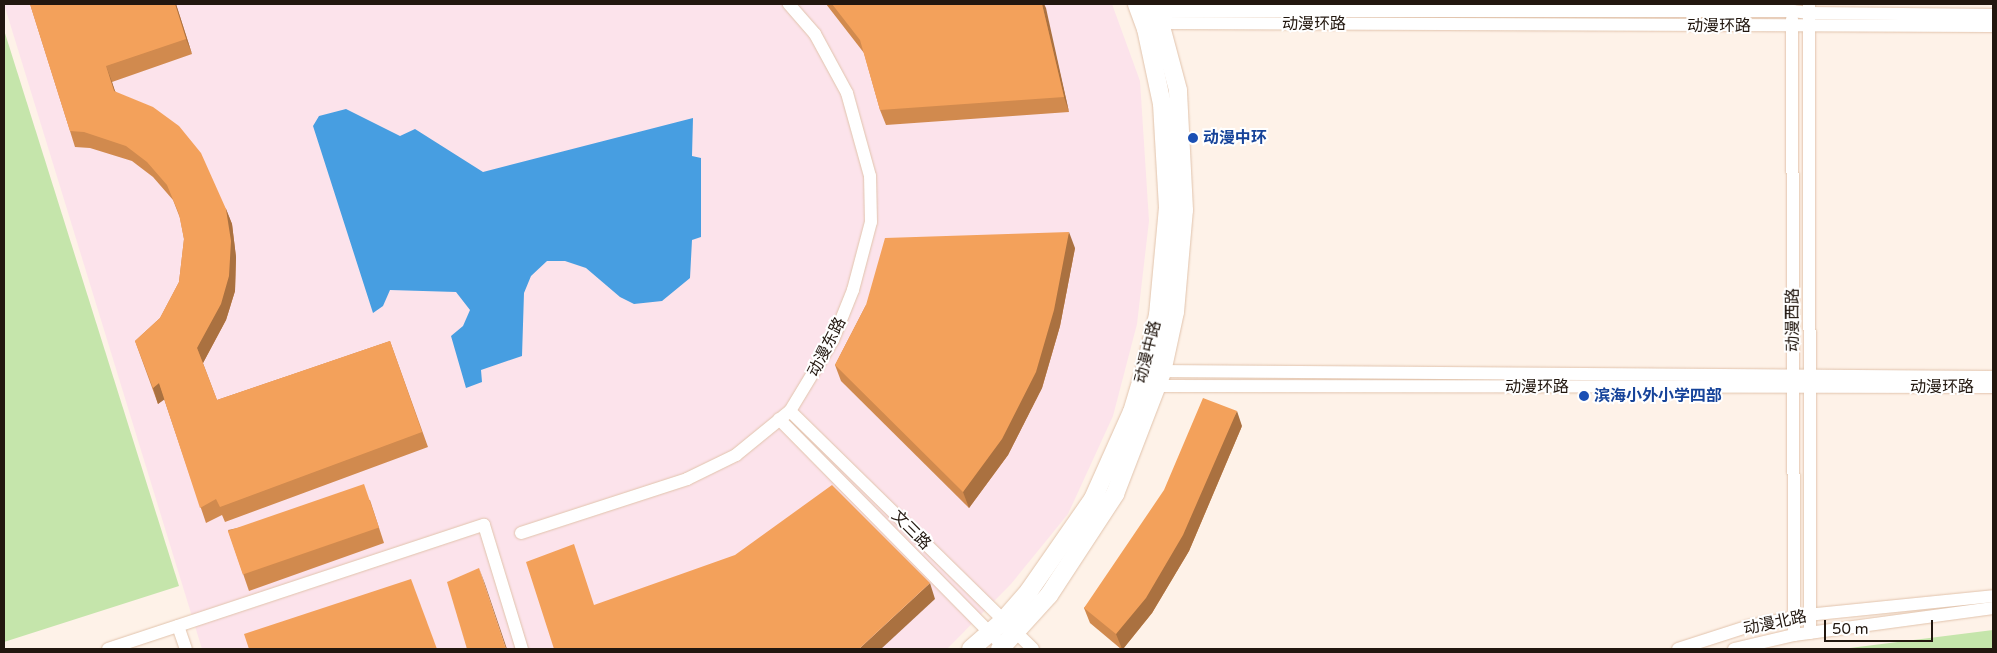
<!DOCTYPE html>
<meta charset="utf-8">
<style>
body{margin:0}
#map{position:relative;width:1997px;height:653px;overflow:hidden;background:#fef2e8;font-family:"Varela Round","Noto Sans SC",sans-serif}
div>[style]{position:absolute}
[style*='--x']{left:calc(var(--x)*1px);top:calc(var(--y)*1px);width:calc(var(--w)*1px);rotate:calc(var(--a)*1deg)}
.commercial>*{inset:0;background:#fce3eb}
.green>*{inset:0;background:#c5e5ab}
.water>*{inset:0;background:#479ee1}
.roads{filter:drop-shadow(0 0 1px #e1c3ac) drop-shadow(0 0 1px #e1c3ac)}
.street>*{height:12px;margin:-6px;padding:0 6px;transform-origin:6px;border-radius:6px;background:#fff}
.secondary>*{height:18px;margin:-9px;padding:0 9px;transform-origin:9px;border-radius:9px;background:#fff}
.wall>*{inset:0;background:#d18a4e}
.shaded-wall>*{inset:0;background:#aa7140}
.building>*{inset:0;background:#f3a15b;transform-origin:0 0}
.dots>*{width:14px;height:14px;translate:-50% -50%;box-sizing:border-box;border:2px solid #fff;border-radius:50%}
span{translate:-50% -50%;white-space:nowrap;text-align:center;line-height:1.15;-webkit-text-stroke:4px #fff;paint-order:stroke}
.street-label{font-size:16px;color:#22170f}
.transit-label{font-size:16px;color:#164399;font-weight:700}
.left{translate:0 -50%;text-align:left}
.frame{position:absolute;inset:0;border:5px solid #22170f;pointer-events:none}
.scale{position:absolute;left:1824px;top:620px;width:109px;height:22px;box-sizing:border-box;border:2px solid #22170f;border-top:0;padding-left:6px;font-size:15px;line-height:18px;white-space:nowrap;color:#22170f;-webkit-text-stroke:4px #fff;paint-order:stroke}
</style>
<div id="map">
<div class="commercial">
<div style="clip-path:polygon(4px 4px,1112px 4px,1140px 81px,1149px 221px,1137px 324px,1113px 416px,1068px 514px,1011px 584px,947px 649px,202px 649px)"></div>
</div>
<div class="green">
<div style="clip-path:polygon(4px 30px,179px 586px,4px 642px)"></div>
<div style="clip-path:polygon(1993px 630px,1993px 649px,1842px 649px)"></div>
</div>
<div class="water">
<div style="clip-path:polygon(346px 109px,400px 136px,415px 129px,483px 172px,693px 118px,692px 156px,701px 158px,701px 237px,692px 240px,690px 278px,662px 301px,634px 304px,620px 297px,586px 268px,565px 261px,547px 261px,531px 276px,524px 293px,522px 356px,481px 370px,482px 382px,466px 388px,451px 336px,463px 326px,470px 310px,456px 292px,390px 290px,383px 306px,373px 313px,313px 126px,319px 116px)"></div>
</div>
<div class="roads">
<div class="street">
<div style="--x:1809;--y:4;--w:629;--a:89.91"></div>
<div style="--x:1149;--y:11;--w:644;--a:0"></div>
<div style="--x:1793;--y:11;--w:16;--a:7"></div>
<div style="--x:1809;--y:13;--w:184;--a:0.6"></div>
<div style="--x:1792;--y:19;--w:616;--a:89.81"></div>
<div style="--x:1153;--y:26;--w:9;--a:-18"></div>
<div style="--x:1162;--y:23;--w:831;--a:0.21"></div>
<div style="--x:1156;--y:371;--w:837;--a:0.41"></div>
<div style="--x:1149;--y:386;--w:844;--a:0.07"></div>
<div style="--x:790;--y:411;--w:340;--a:44.4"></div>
<div style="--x:779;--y:419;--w:323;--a:45.4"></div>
<div style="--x:521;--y:533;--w:175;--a:-18"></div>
<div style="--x:687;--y:479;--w:55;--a:-26.1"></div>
<div style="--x:736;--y:455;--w:70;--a:-39.2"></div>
<div style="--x:790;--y:411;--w:83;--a:-58.8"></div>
<div style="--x:833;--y:340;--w:54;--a:-68.2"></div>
<div style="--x:853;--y:290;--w:70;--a:-75.2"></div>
<div style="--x:871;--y:222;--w:46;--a:-91.2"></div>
<div style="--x:870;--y:176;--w:86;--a:-105.5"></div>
<div style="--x:847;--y:93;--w:67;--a:-118.5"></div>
<div style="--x:815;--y:34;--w:40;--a:-131"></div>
<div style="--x:178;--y:626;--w:24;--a:71"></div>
<div style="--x:108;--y:649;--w:396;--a:-18.3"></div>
<div style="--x:484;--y:525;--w:130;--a:73"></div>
<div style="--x:1678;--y:649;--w:75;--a:-17.9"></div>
<div style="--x:1749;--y:626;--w:59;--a:-10.7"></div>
<div style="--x:1807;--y:615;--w:187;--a:-5.8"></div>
<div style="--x:1734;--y:649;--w:62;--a:-13.1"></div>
<div style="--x:1794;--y:635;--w:201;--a:-7.7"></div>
</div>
<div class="secondary">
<div style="--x:971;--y:649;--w:43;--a:-41.2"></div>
<div style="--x:1003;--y:621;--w:40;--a:-49"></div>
<div style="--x:1029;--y:591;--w:112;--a:-55.2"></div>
<div style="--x:1093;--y:499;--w:95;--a:-65.9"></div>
<div style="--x:1132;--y:412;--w:45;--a:-73.2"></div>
<div style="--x:1145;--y:369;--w:56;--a:-76.5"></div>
<div style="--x:1158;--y:315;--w:107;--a:-84.7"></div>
<div style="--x:1168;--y:208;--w:104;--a:-93.3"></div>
<div style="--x:1162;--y:104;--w:77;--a:-102"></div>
<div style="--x:1146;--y:29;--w:27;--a:-110"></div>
<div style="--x:1000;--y:649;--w:73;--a:-47.8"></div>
<div style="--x:1049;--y:595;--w:121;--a:-56.8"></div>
<div style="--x:1115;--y:494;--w:131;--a:-68.9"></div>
<div style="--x:1162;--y:372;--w:61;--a:-77.8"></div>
<div style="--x:1175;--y:312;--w:102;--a:-85"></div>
<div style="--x:1184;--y:210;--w:120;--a:-92.9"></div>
<div style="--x:1178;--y:90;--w:89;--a:-105"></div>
</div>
</div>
<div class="wall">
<div style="clip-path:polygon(30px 4px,176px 4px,192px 54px,112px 82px,115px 91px,226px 209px,232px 224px,236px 257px,235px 291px,226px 320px,203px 363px,217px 400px,390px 341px,428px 447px,225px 522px,222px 515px,206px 523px,164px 399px,158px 404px,135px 341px,160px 318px,179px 282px,184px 239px,180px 218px,173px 200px,153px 177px,132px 161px,90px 148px,75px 147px,70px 131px)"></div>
<div style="clip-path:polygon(826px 4px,1044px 4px,1069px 112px,886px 125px,880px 110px,864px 53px)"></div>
<div style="clip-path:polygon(1075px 248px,1060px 326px,1042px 388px,1008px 455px,969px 508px,841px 381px,835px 365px,866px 305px)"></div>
<div style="clip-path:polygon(1242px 426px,1189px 551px,1152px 613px,1123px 649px,1121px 649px,1090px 623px,1084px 608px)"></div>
<div style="clip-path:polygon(370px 500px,384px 543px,249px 591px,228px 530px)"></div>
</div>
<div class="shaded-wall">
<div style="clip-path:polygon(175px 4px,176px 4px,192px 54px,186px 39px)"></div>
<div style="clip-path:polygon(1042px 4px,1044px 4px,1046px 8px,1069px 112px,1064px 97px)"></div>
<div style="clip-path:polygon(106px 66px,112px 82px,120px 107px,114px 91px)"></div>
<div style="clip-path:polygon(226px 209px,232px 224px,236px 257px,235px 291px,226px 320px,203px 363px,197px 348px)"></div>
<div style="clip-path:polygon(1069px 232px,1075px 248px,1060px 326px,1042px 388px,1008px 455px,969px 508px,963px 492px)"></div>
<div style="clip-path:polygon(159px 383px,165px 399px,158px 404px,153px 388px)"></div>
<div style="clip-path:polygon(1237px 411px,1242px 426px,1189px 551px,1152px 613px,1123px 649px,1122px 649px,1116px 634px)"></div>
<div style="clip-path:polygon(479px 568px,485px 584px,507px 649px,506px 649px)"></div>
<div style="clip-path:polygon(930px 583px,935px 599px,881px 649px,861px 649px,860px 648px)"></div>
</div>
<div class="building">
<div style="clip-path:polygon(30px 4px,175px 4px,186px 39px,106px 66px,114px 91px,153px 107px,179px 126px,201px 153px,226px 209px,231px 241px,229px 276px,221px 304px,197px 348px,217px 400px,390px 341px,422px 432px,220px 507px,216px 499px,200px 508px,159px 383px,153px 388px,135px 341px,160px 318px,179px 282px,184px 239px,179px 214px,167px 185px,147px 162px,126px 146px,84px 132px,70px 131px)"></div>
<div style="clip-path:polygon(832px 4px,1042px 4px,1064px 97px,880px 110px,860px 40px)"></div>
<div style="clip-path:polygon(1069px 232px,1054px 310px,1036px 372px,1002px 439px,963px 492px,835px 365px,866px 305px,885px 238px)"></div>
<div style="clip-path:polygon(1203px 398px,1237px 411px,1183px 535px,1146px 598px,1116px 634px,1084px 608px,1164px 490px)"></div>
<div style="left:364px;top:484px;width:46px;height:144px;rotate:71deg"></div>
<div style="clip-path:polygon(832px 485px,930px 583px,860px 648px,857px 649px,554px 649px,526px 562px,574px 544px,594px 605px,735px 555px)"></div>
<div style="clip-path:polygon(479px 568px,506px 649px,467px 649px,447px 582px)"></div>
<div style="clip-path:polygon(411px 579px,437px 649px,249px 649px,244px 634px)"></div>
</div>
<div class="dots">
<div style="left:1193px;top:138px;background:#1a4fb4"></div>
<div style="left:1584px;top:396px;background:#1a4fb4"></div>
</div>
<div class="street-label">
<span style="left:1314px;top:24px">动漫环路</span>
<span style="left:1719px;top:26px">动漫环路</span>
<span style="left:1793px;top:320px;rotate:-90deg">动漫西路</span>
<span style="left:827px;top:347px;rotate:-63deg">动漫东路</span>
<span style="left:1148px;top:352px;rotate:-76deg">动漫中路</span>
<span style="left:1537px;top:387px">动漫环路</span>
<span style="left:1942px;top:387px">动漫环路</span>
<span style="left:911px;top:530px;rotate:45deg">文三路</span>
<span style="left:1775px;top:623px;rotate:-12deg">动漫北路</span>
</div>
<div class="transit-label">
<span class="left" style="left:1203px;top:138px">动漫中环</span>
<span class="left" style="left:1594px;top:396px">滨海小外小学四部</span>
</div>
<div class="frame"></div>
<div class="scale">50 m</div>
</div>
